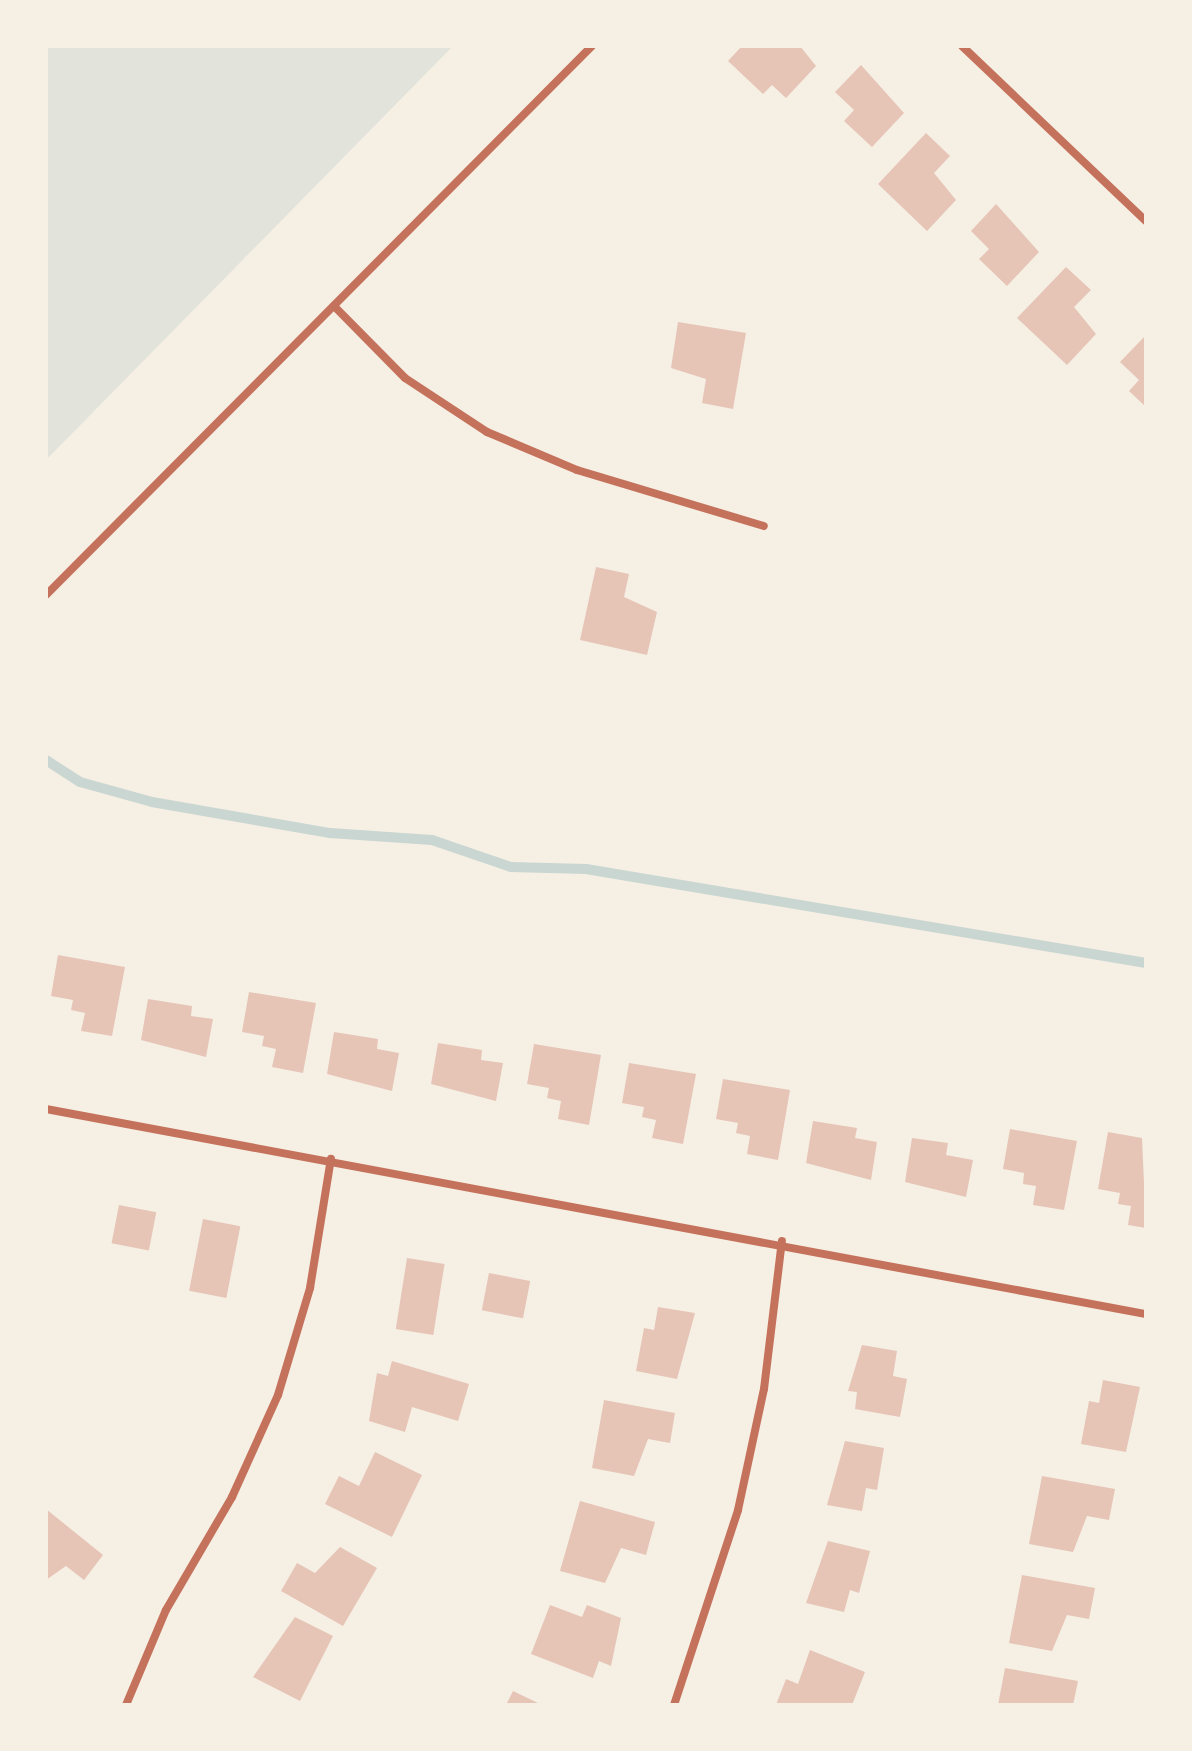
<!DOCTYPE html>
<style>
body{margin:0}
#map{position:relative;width:1192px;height:1751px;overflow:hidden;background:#f6efe4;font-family:Merriweather,serif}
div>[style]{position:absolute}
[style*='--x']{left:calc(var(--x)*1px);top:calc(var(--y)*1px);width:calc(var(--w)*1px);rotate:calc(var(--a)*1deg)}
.green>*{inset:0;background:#e2e4dc}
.stream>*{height:10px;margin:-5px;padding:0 5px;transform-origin:5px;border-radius:5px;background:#c9d6d2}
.building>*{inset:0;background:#e6c5b7;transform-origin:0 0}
.minor>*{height:8px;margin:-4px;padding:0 4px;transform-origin:4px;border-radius:4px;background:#c5725c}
span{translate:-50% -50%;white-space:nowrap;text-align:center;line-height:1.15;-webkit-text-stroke:8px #f6efe4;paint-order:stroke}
.frame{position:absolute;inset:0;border:48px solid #f6efe4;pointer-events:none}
</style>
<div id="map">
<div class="green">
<div style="clip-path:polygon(46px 46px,453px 46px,46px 460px)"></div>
</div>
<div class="stream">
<div style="--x:46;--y:760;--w:40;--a:32.9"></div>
<div style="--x:80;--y:782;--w:75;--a:15.5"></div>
<div style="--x:152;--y:802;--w:181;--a:9.9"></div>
<div style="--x:330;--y:833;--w:102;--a:3.9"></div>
<div style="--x:432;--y:840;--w:83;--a:18.9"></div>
<div style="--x:511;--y:867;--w:75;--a:1.5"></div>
<div style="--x:586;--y:869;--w:568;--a:9.53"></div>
</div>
<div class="building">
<div style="clip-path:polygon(742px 46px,800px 46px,816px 66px,786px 98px,772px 85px,763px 94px,728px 61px)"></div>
<div style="clip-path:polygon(861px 65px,904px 113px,872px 147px,844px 121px,854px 110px,835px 92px)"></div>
<div style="clip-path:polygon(926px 133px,950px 156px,934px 173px,956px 200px,927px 231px,878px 184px)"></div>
<div style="clip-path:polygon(996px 204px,1039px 252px,1007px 286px,979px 259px,989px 249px,971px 231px)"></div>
<div style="clip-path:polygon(1066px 267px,1091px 290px,1074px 307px,1096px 334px,1067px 365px,1017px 318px)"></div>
<div style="clip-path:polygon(678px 322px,746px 333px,733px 409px,702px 403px,706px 379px,671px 368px)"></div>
<div style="clip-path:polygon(1146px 335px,1146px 407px,1129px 391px,1139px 380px,1120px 362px)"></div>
<div style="clip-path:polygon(596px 567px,629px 574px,624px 597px,657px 612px,647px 655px,580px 640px)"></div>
<div style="clip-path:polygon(58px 955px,125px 967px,112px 1036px,81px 1031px,85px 1013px,71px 1010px,73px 1000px,51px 996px)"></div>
<div style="clip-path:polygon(249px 992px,316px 1003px,303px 1073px,272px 1067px,276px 1049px,262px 1046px,264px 1036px,242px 1032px)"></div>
<div style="clip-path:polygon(148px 999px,192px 1006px,191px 1016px,213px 1019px,206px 1057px,141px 1040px)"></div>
<div style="clip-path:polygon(334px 1032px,378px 1039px,377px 1049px,399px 1053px,392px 1091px,327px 1074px)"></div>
<div style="clip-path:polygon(438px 1043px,482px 1050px,481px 1060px,503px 1063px,496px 1101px,431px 1084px)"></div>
<div style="clip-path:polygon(534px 1044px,601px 1055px,589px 1125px,558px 1119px,561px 1101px,547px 1098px,549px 1088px,527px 1084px)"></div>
<div style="clip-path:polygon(629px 1063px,696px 1074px,683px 1144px,652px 1138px,656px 1120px,642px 1117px,644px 1107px,622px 1103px)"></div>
<div style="clip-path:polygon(723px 1079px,790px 1090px,778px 1160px,747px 1154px,750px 1136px,736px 1133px,738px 1123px,716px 1119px)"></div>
<div style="clip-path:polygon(813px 1121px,857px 1128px,855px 1138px,877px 1142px,871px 1180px,806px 1163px)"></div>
<div style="clip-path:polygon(1010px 1129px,1077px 1141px,1064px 1210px,1033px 1205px,1036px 1186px,1023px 1184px,1024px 1173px,1003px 1169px)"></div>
<div style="clip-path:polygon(1108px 1132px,1142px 1138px,1146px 1228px,1128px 1225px,1131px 1206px,1118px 1204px,1120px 1193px,1098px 1189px)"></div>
<div style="clip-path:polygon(912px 1138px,948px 1143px,946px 1155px,973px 1160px,966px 1197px,905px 1182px)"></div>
<div style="left:119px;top:1205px;width:38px;height:39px;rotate:11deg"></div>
<div style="left:203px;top:1219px;width:38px;height:73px;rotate:11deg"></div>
<div style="left:407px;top:1258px;width:38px;height:72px;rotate:9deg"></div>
<div style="left:489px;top:1273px;width:42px;height:38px;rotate:11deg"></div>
<div style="clip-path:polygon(658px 1307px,695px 1313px,677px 1379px,636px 1371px,644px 1328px,654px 1330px)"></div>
<div style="clip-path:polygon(862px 1345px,897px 1351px,893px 1376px,907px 1379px,900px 1417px,855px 1409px,857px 1392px,848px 1391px)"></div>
<div style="clip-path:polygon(392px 1361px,469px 1384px,458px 1421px,412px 1407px,405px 1432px,369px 1421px,377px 1373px,388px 1376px)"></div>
<div style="clip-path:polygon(1103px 1380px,1140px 1387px,1126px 1452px,1081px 1444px,1089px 1401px,1099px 1403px)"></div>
<div style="clip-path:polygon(604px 1400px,675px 1413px,670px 1443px,648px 1439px,634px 1476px,592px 1468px)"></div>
<div style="clip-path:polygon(845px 1441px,884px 1448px,877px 1490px,866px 1488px,862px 1511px,827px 1505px)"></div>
<div style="clip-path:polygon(375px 1452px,422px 1475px,392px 1537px,325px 1504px,339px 1476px,359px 1486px)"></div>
<div style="clip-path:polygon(1042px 1476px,1115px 1489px,1109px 1520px,1087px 1516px,1073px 1552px,1029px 1544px)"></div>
<div style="clip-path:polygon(580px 1501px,655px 1522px,646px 1555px,621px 1548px,605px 1583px,560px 1571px)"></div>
<div style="clip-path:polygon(46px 1509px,103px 1555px,84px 1580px,66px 1566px,46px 1580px)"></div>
<div style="clip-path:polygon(828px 1541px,870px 1551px,859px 1593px,850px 1590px,844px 1612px,806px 1603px)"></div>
<div style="clip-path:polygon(340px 1547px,377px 1568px,343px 1626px,281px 1591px,297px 1563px,315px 1573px)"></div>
<div style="clip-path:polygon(1022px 1575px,1095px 1588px,1089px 1619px,1067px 1615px,1052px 1651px,1009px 1643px)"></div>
<div style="clip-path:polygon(550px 1605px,582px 1617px,587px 1605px,621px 1618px,611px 1666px,599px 1661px,593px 1678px,531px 1654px)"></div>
<div style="clip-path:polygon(295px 1617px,333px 1636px,300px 1701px,253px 1677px)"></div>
<div style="clip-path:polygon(810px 1650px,865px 1672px,852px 1705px,776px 1705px,786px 1679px,798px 1684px)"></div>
<div style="clip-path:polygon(1005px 1668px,1078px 1681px,1073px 1705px,998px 1705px)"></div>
<div style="clip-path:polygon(513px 1691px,542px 1705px,506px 1705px)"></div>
</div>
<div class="minor">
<div style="--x:962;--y:46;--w:254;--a:43.6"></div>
<div style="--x:334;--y:306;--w:101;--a:45.4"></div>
<div style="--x:405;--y:378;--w:98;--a:33.4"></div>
<div style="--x:487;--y:432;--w:98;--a:22.9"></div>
<div style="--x:577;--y:470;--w:195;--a:16.7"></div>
<div style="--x:46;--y:595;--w:774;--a:-45.16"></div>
<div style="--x:46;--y:1109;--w:1119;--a:10.56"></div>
<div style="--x:126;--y:1705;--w:103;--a:-67.2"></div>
<div style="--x:166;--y:1610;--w:131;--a:-59.7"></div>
<div style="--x:232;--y:1497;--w:112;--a:-65.7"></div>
<div style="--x:278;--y:1395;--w:112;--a:-73.3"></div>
<div style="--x:310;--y:1288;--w:131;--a:-80.8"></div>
<div style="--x:674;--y:1705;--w:205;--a:-71.8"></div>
<div style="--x:738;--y:1510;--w:124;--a:-77.9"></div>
<div style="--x:764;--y:1389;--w:149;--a:-83.1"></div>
</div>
<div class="frame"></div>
</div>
